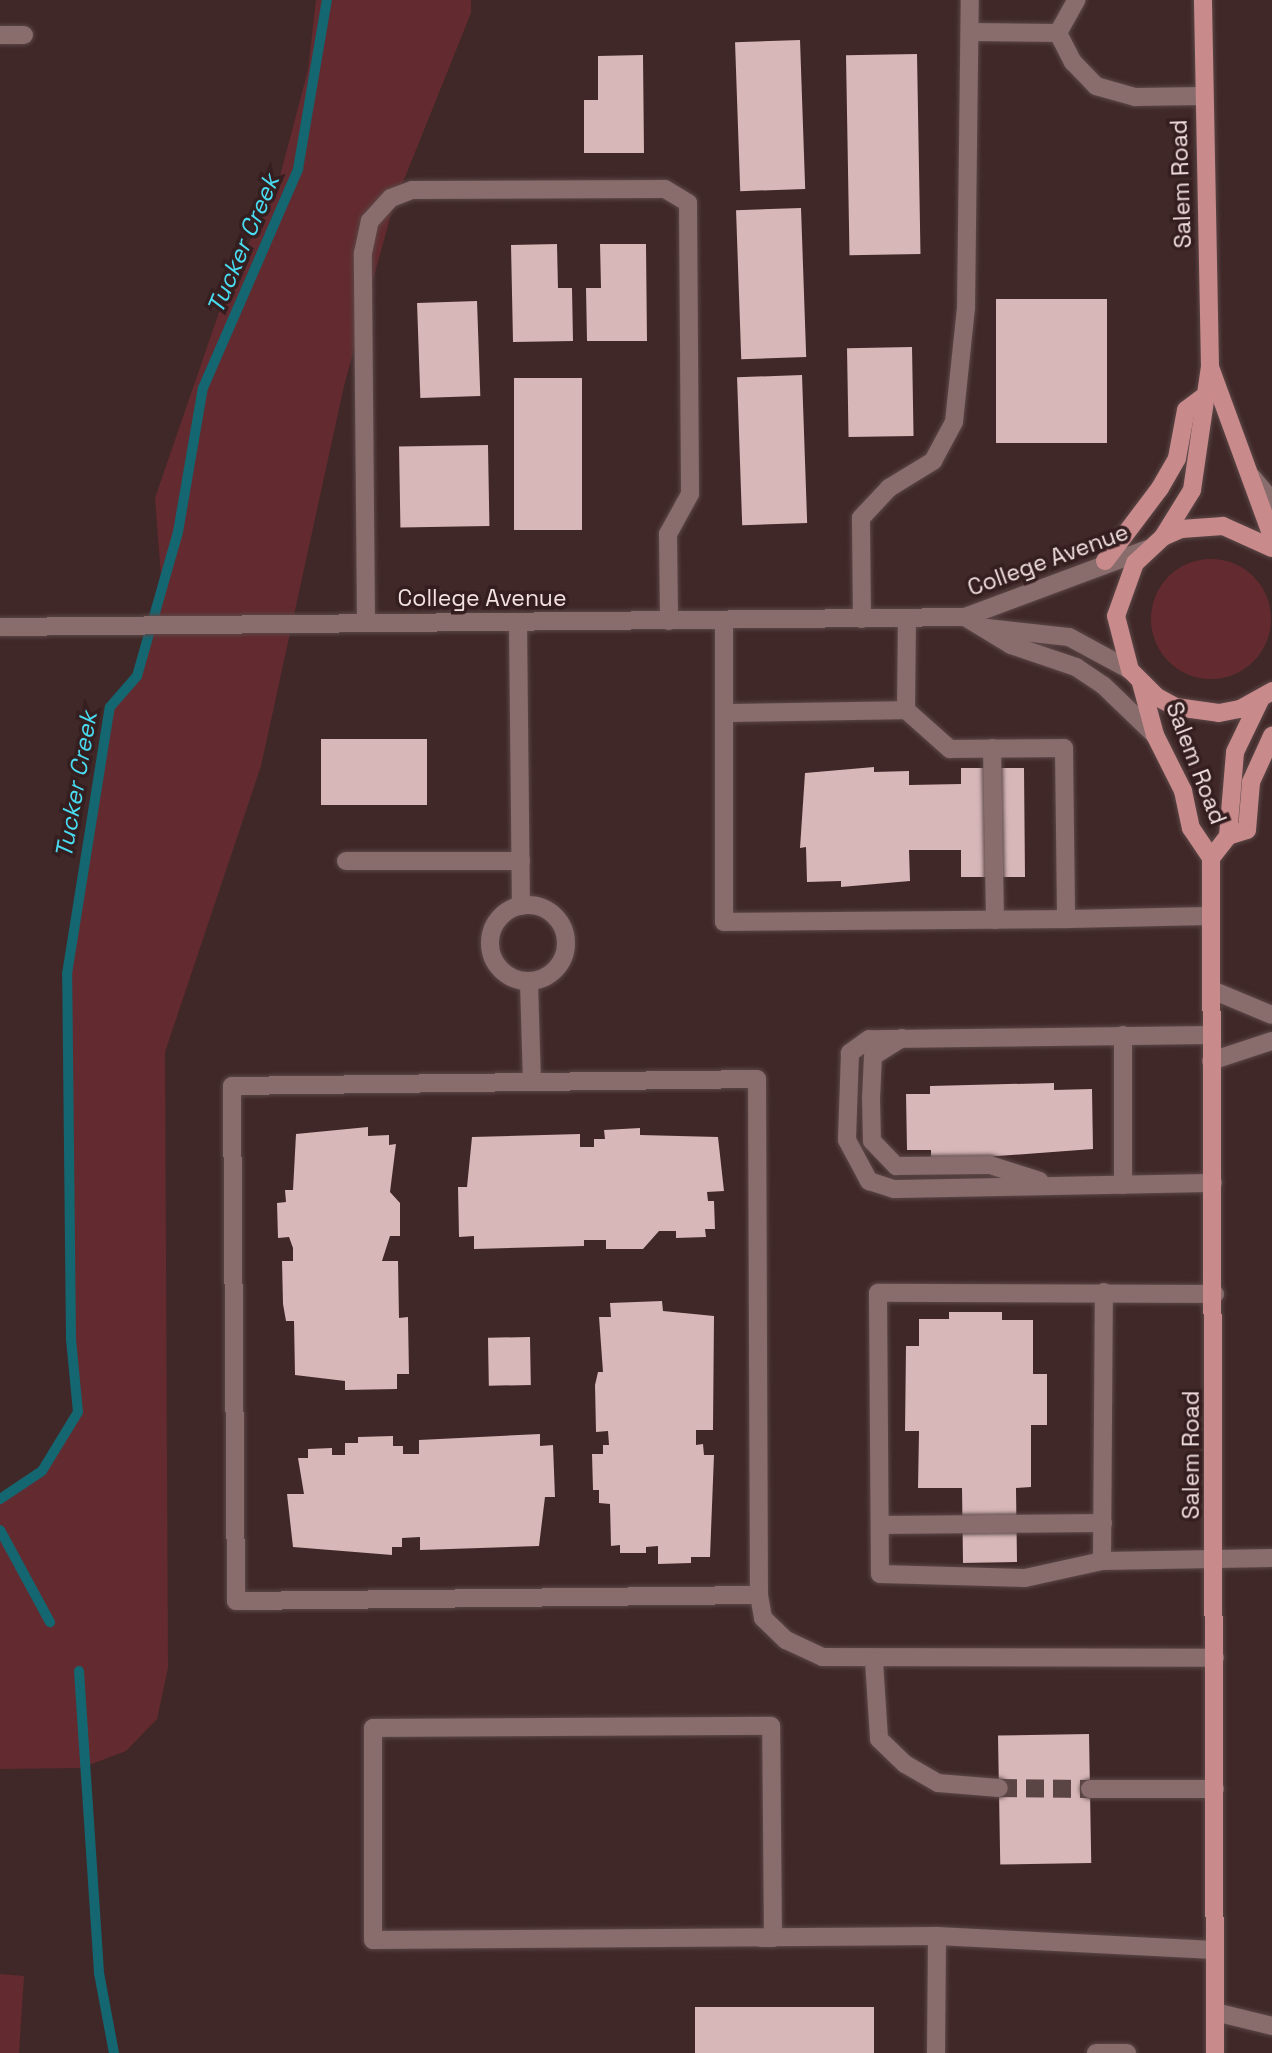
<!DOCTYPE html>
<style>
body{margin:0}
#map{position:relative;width:1272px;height:2053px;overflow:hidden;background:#402828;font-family:"Space Grotesk",sans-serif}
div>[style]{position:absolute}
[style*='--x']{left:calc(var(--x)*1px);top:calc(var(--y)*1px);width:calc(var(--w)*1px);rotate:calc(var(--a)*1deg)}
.green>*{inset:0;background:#632b2f}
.round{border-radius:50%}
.stream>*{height:10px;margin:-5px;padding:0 5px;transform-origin:5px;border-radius:5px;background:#146671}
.building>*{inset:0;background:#d7b7b7;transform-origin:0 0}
.minor-tunnel>*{height:18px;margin-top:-9px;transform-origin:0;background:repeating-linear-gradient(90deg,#5b4444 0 18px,transparent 0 27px)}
.roads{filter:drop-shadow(0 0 2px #5b4747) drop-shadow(0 0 2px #5b4747)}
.minor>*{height:18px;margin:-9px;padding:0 9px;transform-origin:9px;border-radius:9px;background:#896c6c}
.minor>.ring{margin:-9px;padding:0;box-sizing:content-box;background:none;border:18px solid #896c6c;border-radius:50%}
.major>*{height:18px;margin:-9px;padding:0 9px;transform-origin:9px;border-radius:9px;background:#c98a8c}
span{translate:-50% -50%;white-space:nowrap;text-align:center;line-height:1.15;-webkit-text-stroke:7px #351e1f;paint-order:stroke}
.street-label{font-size:23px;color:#f3e2e2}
.water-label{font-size:24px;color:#49dcf1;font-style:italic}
</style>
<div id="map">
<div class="green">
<div style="clip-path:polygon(316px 0,471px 0,471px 13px,393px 207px,344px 386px,261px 766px,165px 1052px,168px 1668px,157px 1719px,126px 1751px,81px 1768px,0 1769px,0 1499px,42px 1471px,78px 1412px,71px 1339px,67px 974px,110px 707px,137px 676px,161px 576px,155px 498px,225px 295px,280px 176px,308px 70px)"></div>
<div class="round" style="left:1151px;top:559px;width:120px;height:120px"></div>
<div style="clip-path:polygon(0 1974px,24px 1976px,19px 2053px,0 2053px)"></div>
</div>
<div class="stream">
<div style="--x:0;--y:1499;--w:50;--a:-33.7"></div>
<div style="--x:42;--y:1471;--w:69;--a:-58.6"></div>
<div style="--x:78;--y:1412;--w:73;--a:-95.5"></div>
<div style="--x:71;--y:1339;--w:365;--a:-90.6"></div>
<div style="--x:67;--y:974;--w:270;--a:-80.9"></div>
<div style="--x:110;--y:707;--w:41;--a:-48.9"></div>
<div style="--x:137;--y:676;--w:150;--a:-74.1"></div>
<div style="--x:178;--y:532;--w:146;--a:-80.2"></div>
<div style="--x:203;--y:388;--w:239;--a:-66.5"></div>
<div style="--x:298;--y:169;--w:171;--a:-80.3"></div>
<div style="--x:0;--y:1530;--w:105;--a:61.5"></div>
<div style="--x:79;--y:1671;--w:303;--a:86.2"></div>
<div style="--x:99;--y:1973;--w:81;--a:79.4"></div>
</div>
<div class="building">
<div style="left:800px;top:40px;width:149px;height:65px;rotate:88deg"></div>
<div style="left:917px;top:54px;width:200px;height:71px;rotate:89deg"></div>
<div style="clip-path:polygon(643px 55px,644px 153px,584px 153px,584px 100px,598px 100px,598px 56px)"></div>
<div style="left:801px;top:208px;width:149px;height:65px;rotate:88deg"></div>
<div style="clip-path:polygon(557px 244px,558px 288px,572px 288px,573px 341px,513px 342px,511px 245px)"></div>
<div style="clip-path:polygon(600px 244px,646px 244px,647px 341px,587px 341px,586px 288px,601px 288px)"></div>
<div style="left:996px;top:299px;width:111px;height:144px"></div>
<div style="left:477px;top:301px;width:95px;height:60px;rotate:88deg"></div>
<div style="left:912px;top:347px;width:89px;height:65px;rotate:89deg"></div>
<div style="left:802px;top:375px;width:148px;height:65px;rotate:88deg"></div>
<div style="left:514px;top:378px;width:68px;height:152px"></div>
<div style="left:488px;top:445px;width:81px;height:89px;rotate:89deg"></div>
<div style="left:427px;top:739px;width:66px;height:106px;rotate:90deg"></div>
<div style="clip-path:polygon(874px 767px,874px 772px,909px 771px,909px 785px,961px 784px,961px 768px,1024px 768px,1025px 877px,961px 877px,961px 850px,909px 850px,910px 881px,841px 887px,841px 881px,807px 882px,806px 847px,800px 848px,805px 773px)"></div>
<div style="clip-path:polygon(1054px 1083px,1054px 1090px,1092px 1089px,1093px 1149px,931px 1161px,931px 1150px,907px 1150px,906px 1094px,930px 1094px,930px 1086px)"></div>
<div style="clip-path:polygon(368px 1127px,368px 1136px,389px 1135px,389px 1145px,396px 1144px,390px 1192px,400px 1203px,400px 1236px,390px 1236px,382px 1261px,398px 1261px,399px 1318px,408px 1317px,409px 1374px,397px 1374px,397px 1389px,345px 1390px,345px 1381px,295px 1375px,294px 1321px,286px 1321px,283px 1304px,282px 1261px,293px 1261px,293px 1248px,289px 1237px,278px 1238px,277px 1203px,286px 1202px,285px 1190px,293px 1190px,296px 1134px)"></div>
<div style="clip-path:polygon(640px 1128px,640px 1135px,718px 1137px,724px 1191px,707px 1192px,708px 1201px,714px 1201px,715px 1229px,705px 1229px,706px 1237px,676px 1238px,676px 1231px,659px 1231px,643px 1249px,606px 1249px,606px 1240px,584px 1240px,584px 1246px,474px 1249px,474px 1236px,459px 1237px,458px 1187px,467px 1187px,472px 1137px,580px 1134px,580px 1147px,594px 1147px,594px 1139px,605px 1139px,604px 1130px)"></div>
<div style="clip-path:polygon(662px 1301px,663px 1311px,714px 1316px,713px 1430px,696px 1430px,696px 1445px,703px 1444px,704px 1455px,714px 1455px,710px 1557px,691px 1557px,691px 1563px,658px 1564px,658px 1546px,646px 1547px,646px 1553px,620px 1553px,620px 1545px,611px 1546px,610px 1504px,599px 1503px,599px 1490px,593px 1490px,592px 1454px,603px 1454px,603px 1445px,609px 1445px,608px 1431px,596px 1432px,595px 1385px,598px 1372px,603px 1372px,599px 1317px,611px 1317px,610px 1303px)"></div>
<div style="clip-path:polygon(949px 1312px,1002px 1312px,1002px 1320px,1033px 1320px,1033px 1374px,1047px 1374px,1047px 1425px,1031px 1425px,1031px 1487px,1016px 1488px,1017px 1562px,963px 1563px,962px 1488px,918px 1488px,919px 1431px,905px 1431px,906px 1346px,919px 1346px,919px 1319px,949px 1319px)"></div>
<div style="left:530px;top:1337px;width:48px;height:42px;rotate:89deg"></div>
<div style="clip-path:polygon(540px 1434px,540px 1446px,553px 1445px,555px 1497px,545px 1497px,539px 1546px,420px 1550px,420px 1537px,402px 1538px,402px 1547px,392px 1547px,392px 1555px,293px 1547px,287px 1494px,304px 1494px,298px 1458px,308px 1458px,308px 1449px,332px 1448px,332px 1455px,345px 1455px,345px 1443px,358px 1443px,358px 1437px,393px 1436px,393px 1446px,403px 1446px,403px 1454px,419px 1454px,419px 1440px)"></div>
<div style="left:1089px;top:1734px;width:129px;height:91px;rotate:89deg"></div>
<div style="left:695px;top:2007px;width:179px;height:46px"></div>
</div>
<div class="minor-tunnel">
<div style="--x:999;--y:1788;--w:91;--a:0.6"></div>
</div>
<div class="roads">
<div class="minor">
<div style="--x:971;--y:32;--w:87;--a:0.7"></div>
<div style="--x:1058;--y:33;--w:33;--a:63"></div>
<div style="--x:1073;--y:62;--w:33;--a:46"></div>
<div style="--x:1096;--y:86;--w:41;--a:15.8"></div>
<div style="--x:1135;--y:97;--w:68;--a:-0.8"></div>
<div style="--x:1058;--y:33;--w:38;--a:-61"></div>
<div style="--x:0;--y:35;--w:24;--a:0"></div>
<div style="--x:1252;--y:477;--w:31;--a:50"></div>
<div style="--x:965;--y:617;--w:54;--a:31.3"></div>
<div style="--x:1011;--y:645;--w:69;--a:18.7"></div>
<div style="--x:1076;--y:667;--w:32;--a:34"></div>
<div style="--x:1103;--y:685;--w:72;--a:43.9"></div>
<div style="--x:862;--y:619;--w:101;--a:-90.6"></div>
<div style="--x:861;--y:518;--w:41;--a:-47"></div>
<div style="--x:889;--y:488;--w:52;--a:-31.5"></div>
<div style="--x:933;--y:461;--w:44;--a:-61.7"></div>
<div style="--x:954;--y:422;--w:115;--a:-84"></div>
<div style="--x:966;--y:308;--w:308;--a:-89.3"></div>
<div style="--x:724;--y:621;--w:92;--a:90"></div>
<div style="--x:724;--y:713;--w:182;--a:-0.9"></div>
<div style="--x:906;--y:710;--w:92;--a:-89.4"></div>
<div style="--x:366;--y:622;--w:369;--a:-90.5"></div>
<div style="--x:363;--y:253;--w:33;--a:-78"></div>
<div style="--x:370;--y:221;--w:31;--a:-48"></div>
<div style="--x:391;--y:198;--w:22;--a:-21"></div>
<div style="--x:412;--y:190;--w:253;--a:-0.2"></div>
<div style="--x:665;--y:189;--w:27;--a:31"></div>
<div style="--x:688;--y:203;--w:291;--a:89.6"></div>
<div style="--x:690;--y:494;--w:46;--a:118.8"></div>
<div style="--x:668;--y:534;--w:87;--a:89.3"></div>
<div style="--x:518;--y:623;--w:283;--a:89.4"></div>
<div style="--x:0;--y:627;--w:965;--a:-0.59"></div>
<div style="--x:965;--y:617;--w:195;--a:-20.4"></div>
<div style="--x:987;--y:628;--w:82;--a:6.3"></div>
<div style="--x:1069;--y:637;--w:69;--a:28.4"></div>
<div style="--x:906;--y:710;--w:59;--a:41.6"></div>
<div style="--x:950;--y:749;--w:114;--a:-0.5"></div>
<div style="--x:1064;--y:748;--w:171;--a:89.3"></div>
<div style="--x:1066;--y:919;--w:145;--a:-1.2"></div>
<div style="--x:724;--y:713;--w:209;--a:90"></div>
<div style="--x:724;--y:922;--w:342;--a:-0.5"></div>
<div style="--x:992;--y:748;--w:172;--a:89"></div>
<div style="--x:346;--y:861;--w:175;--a:0"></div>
<div class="ring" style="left:490px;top:905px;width:58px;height:58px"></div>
<div style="--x:529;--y:982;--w:100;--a:88.3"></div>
<div style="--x:1212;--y:990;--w:65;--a:22.6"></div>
<div style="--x:1211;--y:1035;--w:342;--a:179.3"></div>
<div style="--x:869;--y:1039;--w:24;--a:144"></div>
<div style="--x:850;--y:1053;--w:87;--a:92"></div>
<div style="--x:847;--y:1140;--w:47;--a:61.8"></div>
<div style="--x:869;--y:1181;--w:26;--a:18"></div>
<div style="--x:894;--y:1189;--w:319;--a:-1.1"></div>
<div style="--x:902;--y:1038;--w:34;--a:148"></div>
<div style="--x:873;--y:1056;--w:42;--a:92.7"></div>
<div style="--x:871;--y:1098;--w:43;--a:88.7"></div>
<div style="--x:872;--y:1141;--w:35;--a:46"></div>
<div style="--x:896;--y:1166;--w:94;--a:-0.6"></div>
<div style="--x:990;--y:1165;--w:52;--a:17.7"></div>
<div style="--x:1211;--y:1061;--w:64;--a:-18.2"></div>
<div style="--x:1123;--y:1185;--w:150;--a:-90"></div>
<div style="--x:1215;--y:1294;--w:337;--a:-179.8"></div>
<div style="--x:878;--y:1293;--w:281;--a:89.6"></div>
<div style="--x:880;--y:1574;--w:145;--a:1.6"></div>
<div style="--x:1025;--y:1578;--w:79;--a:-12.4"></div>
<div style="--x:1102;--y:1561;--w:170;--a:-1"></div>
<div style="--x:880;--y:1525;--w:223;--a:-0.5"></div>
<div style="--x:1102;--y:1561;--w:269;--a:-89.6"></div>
<div style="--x:759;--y:1595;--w:523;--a:179.34"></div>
<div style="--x:236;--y:1601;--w:515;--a:-90.45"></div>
<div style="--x:232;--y:1086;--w:525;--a:-0.76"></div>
<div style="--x:757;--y:1079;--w:516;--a:89.78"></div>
<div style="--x:759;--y:1595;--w:23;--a:80"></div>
<div style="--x:763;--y:1618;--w:32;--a:44"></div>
<div style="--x:786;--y:1640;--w:40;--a:25"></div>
<div style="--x:822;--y:1657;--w:393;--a:0.1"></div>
<div style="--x:874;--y:1661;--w:78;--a:86.3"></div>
<div style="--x:879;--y:1739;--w:36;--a:44"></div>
<div style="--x:905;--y:1764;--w:38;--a:30"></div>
<div style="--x:938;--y:1783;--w:61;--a:4.7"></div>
<div style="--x:373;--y:1728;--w:398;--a:-0.3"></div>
<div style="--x:373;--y:1728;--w:212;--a:90"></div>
<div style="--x:1090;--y:1789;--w:125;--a:0"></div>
<div style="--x:761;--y:1938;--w:12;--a:0"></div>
<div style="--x:773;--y:1938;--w:212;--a:-90.5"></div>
<div style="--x:373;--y:1940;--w:564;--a:-0.41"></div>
<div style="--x:937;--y:1936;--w:277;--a:2.9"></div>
<div style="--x:1215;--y:2012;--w:59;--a:13.8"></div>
<div style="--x:936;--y:2053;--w:117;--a:-89.5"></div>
<div style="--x:1096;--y:2053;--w:31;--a:0"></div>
</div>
<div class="major">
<div style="--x:1210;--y:367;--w:180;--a:69.9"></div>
<div style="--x:1163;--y:537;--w:55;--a:-58.3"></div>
<div style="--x:1192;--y:490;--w:124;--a:-81.7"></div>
<div style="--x:1210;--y:367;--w:367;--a:-91.1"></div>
<div style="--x:1272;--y:548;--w:54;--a:-155.8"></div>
<div style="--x:1223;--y:526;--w:42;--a:175.9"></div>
<div style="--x:1181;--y:529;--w:20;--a:156"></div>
<div style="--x:1163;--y:537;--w:38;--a:137"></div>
<div style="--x:1135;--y:563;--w:56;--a:109.7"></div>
<div style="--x:1116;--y:616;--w:56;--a:75.5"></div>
<div style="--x:1130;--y:670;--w:38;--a:45"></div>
<div style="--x:1157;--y:697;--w:21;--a:28"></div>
<div style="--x:1176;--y:707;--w:43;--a:7.9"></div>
<div style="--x:1219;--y:713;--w:21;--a:-11"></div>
<div style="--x:1240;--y:709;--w:37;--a:-29"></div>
<div style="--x:1105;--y:561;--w:91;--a:-53"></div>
<div style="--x:1160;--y:488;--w:34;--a:-60"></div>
<div style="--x:1177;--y:458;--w:49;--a:-79.4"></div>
<div style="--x:1186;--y:410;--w:20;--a:-37"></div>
<div style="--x:1141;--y:683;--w:54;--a:74.9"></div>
<div style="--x:1155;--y:735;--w:63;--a:63.4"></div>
<div style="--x:1183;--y:791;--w:38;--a:78"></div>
<div style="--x:1191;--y:828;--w:36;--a:56"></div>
<div style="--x:1211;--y:858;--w:1195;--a:89.81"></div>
<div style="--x:1228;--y:836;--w:20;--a:-18"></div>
<div style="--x:1247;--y:830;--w:48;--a:-85.2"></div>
<div style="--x:1251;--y:782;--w:51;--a:-65.5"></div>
<div style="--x:1211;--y:858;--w:28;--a:-52"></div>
<div style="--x:1228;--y:836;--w:84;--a:-85.2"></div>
<div style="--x:1235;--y:752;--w:58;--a:-64.3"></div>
</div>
</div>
<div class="street-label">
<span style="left:1181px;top:184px;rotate:-92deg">Salem Road</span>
<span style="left:1048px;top:560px;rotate:-20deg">College Avenue</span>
<span style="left:482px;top:598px">College Avenue</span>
<span style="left:1196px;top:763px;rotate:69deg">Salem Road</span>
<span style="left:1191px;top:1455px;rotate:-90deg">Salem Road</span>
</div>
<div class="water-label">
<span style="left:243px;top:244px;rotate:-67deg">Tucker Creek</span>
<span style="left:76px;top:785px;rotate:-80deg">Tucker Creek</span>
</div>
</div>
